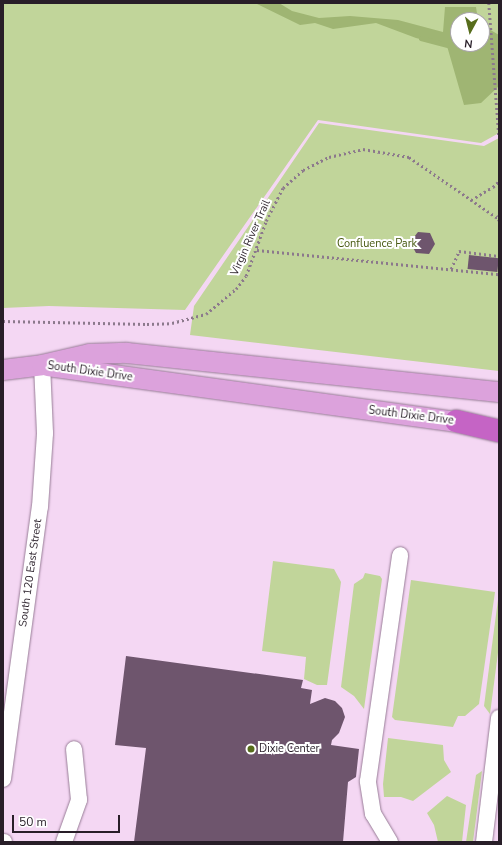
<!DOCTYPE html>
<style>
body{margin:0}
#map{position:relative;width:502px;height:845px;overflow:hidden;background:#f4d7f3;font-family:"Nunito Sans",sans-serif}
div>[style]{position:absolute}
[style*='--x']{left:calc(var(--x)*1px);top:calc(var(--y)*1px);width:calc(var(--w)*1px);rotate:calc(var(--a)*1deg)}
.green>*{inset:0;background:#c1d59a}
.water>*{inset:0;background:#9fb573}
.stream>*{height:4.5px;margin:-2.25px;padding:0 2.25px;transform-origin:2.25px;border-radius:2.25px;background:#9fb573}
.building>*{inset:0;background:#6e556d;transform-origin:0 0}
.path>*{height:2.5px;margin-top:-1.25px;transform-origin:0;background:repeating-linear-gradient(90deg,#8c798c 0 2px,transparent 0 5px)}
.roads{filter:drop-shadow(0 0 1px #987d97) drop-shadow(0 0 1px #987d97)}
.minor>*{height:16px;margin:-8px;padding:0 8px;transform-origin:8px;border-radius:8px;background:#fff}
.major>*{height:20px;margin:-10px;padding:0 10px;transform-origin:10px;border-radius:10px;background:#dca2dc}
.highway>*{height:22px;margin:-11px;padding:0 11px;transform-origin:11px;border-radius:11px;background:#c564c5}
.dots>*{width:11px;height:11px;translate:-50% -50%;box-sizing:border-box;border:2px solid #fff;border-radius:50%}
span{translate:-50% -50%;white-space:nowrap;text-align:center;line-height:1.15;-webkit-text-stroke:4px #fff;paint-order:stroke}
.street-label{font-size:11px;color:#281e28}
.park-label{font-size:11px;color:#475911}
.poi-label{font-size:11px;color:#281e28}
.left{translate:0 -50%;text-align:left}
.frame{position:absolute;inset:0;border:4px solid #281e28;pointer-events:none}
.north{position:absolute;left:450px;top:12px;width:40px;height:40px;box-sizing:border-box;background:#fff;border:1px solid #a9a5a9;border-radius:50%;rotate:187deg;font-size:11px;font-weight:700;line-height:16px;text-align:center;color:#281e28}
.north::after{content:'';display:block;margin:auto;width:14px;height:18px;background:#576d1c;clip-path:polygon(50% 0,100% 100%,50% 72%,0 100%)}
.scale{position:absolute;left:12px;top:815px;width:108px;height:18px;box-sizing:border-box;border:2px solid #281e28;border-top:0;padding-left:5px;font-size:12px;line-height:14px;white-space:nowrap;color:#281e28;-webkit-text-stroke:3px #fff;paint-order:stroke}
</style>
<div id="map">
<div class="green">
<div style="clip-path:polygon(evenodd,3px 3px,498px 3px,499px 133px,481px 143px,318px 120px,185px 310px,49px 306px,3px 308px,3px 3px,458px 20px,482px 20px,482px 44px,458px 44px,458px 20px)"></div>
<div style="clip-path:polygon(319px 123px,484px 146px,499px 138px,499px 371px,190px 335px,194px 306px)"></div>
<div style="clip-path:polygon(273px 561px,334px 569px,341px 582px,327px 685px,317px 685px,304px 679px,306px 657px,262px 651px)"></div>
<div style="clip-path:polygon(365px 573px,380px 576px,382px 579px,364px 709px,354px 696px,341px 687px,354px 584px,363px 578px)"></div>
<div style="clip-path:polygon(411px 580px,495px 592px,479px 704px,465px 716px,458px 716px,453px 727px,395px 720px,392px 717px)"></div>
<div style="clip-path:polygon(499px 592px,499px 645px,490px 714px,484px 706px)"></div>
<div style="clip-path:polygon(388px 738px,443px 745px,444px 760px,451px 772px,413px 801px,401px 797px,384px 797px,383px 784px)"></div>
<div style="clip-path:polygon(482px 771px,473px 842px,466px 842px,476px 775px)"></div>
<div style="clip-path:polygon(447px 796px,466px 805px,462px 842px,438px 842px,434px 825px,427px 813px)"></div>
</div>
<div class="water">
<div style="clip-path:polygon(255px 3px,279px 3px,292px 11px,319px 18px,350px 16px,398px 20px,443px 32px,445px 7px,476px 7px,478px 20px,458px 20px,458px 44px,482px 44px,482px 25px,499px 35px,499px 86px,481px 103px,464px 105px,447px 46px,416px 38px,376px 23px,333px 29px,315px 23px,300px 25px)"></div>
</div>
<div class="stream">
<div style="--x:421;--y:38;--w:28;--a:15"></div>
</div>
<div class="building">
<div style="clip-path:polygon(418px 232px,430px 233px,435px 244px,429px 254px,416px 253px,410px 242px)"></div>
<div style="left:469px;top:255px;width:30px;height:14px;rotate:6deg"></div>
<div style="clip-path:polygon(126px 656px,303px 680px,301px 688px,312px 690px,310px 704px,325px 698px,335px 701px,342px 708px,345px 717px,339px 733px,332px 740px,331px 745px,359px 749px,356px 777px,348px 782px,343px 842px,134px 842px,146px 748px,115px 745px)"></div>
</div>
<div class="path">
<div style="--x:489;--y:3;--w:134;--a:85.7"></div>
<div style="--x:471;--y:200;--w:26;--a:-31"></div>
<div style="--x:493;--y:187;--w:8;--a:-45"></div>
<div style="--x:499;--y:215;--w:6;--a:90"></div>
<div style="--x:257;--y:250;--w:243;--a:5.7"></div>
<div style="--x:451;--y:269;--w:20;--a:-66"></div>
<div style="--x:459;--y:251;--w:40;--a:7.1"></div>
<div style="--x:3;--y:321;--w:144;--a:1.2"></div>
<div style="--x:147;--y:324;--w:25;--a:-2"></div>
<div style="--x:172;--y:323;--w:35;--a:-15"></div>
<div style="--x:206;--y:314;--w:39;--a:-40"></div>
<div style="--x:236;--y:289;--w:16;--a:-52"></div>
<div style="--x:246;--y:276;--w:59;--a:-70"></div>
<div style="--x:266;--y:221;--w:37;--a:-63"></div>
<div style="--x:283;--y:188;--w:27;--a:-42"></div>
<div style="--x:303;--y:170;--w:29;--a:-27"></div>
<div style="--x:329;--y:157;--w:35;--a:-13"></div>
<div style="--x:363;--y:149;--w:47;--a:9.9"></div>
<div style="--x:409;--y:157;--w:109;--a:34.6"></div>
</div>
<div class="roads">
<div class="minor">
<div style="--x:3;--y:779;--w:275;--a:-82.3"></div>
<div style="--x:40;--y:507;--w:74;--a:-86.1"></div>
<div style="--x:45;--y:433;--w:68;--a:-92.5"></div>
<div style="--x:3;--y:842;--w:1;--a:0"></div>
<div style="--x:64;--y:842;--w:45;--a:-70.3"></div>
<div style="--x:79;--y:800;--w:51;--a:-95.6"></div>
<div style="--x:390;--y:842;--w:33;--a:-121"></div>
<div style="--x:373;--y:814;--w:33;--a:-99"></div>
<div style="--x:368;--y:781;--w:228;--a:-81.9"></div>
<div style="--x:484;--y:842;--w:125;--a:-83.1"></div>
</div>
<div class="major">
<div style="--x:48;--y:366;--w:428;--a:7.8"></div>
<div style="--x:3;--y:370;--w:39;--a:-7"></div>
<div style="--x:42;--y:365;--w:49;--a:-12.9"></div>
<div style="--x:90;--y:354;--w:37;--a:-2"></div>
<div style="--x:127;--y:353;--w:374;--a:6"></div>
</div>
<div class="highway">
<div style="--x:456;--y:421;--w:44;--a:13.1"></div>
</div>
</div>
<div class="dots">
<div style="left:251px;top:749px;background:#576d1c"></div>
</div>
<div class="street-label">
<span style="left:251px;top:238px;rotate:-66deg">Virgin River Trail</span>
<span style="left:90px;top:372px;rotate:8deg">South Dixie Drive</span>
<span style="left:411px;top:416px;rotate:7deg">South Dixie Drive</span>
<span style="left:31px;top:573px;rotate:-82deg">South 120 East Street</span>
</div>
<div class="park-label">
<span style="left:377px;top:244px">Confluence Park</span>
</div>
<div class="poi-label">
<span class="left" style="left:259px;top:749px">Dixie Center</span>
</div>
<div class="frame"></div>
<div class="north">N</div>
<div class="scale">50 m</div>
</div>
